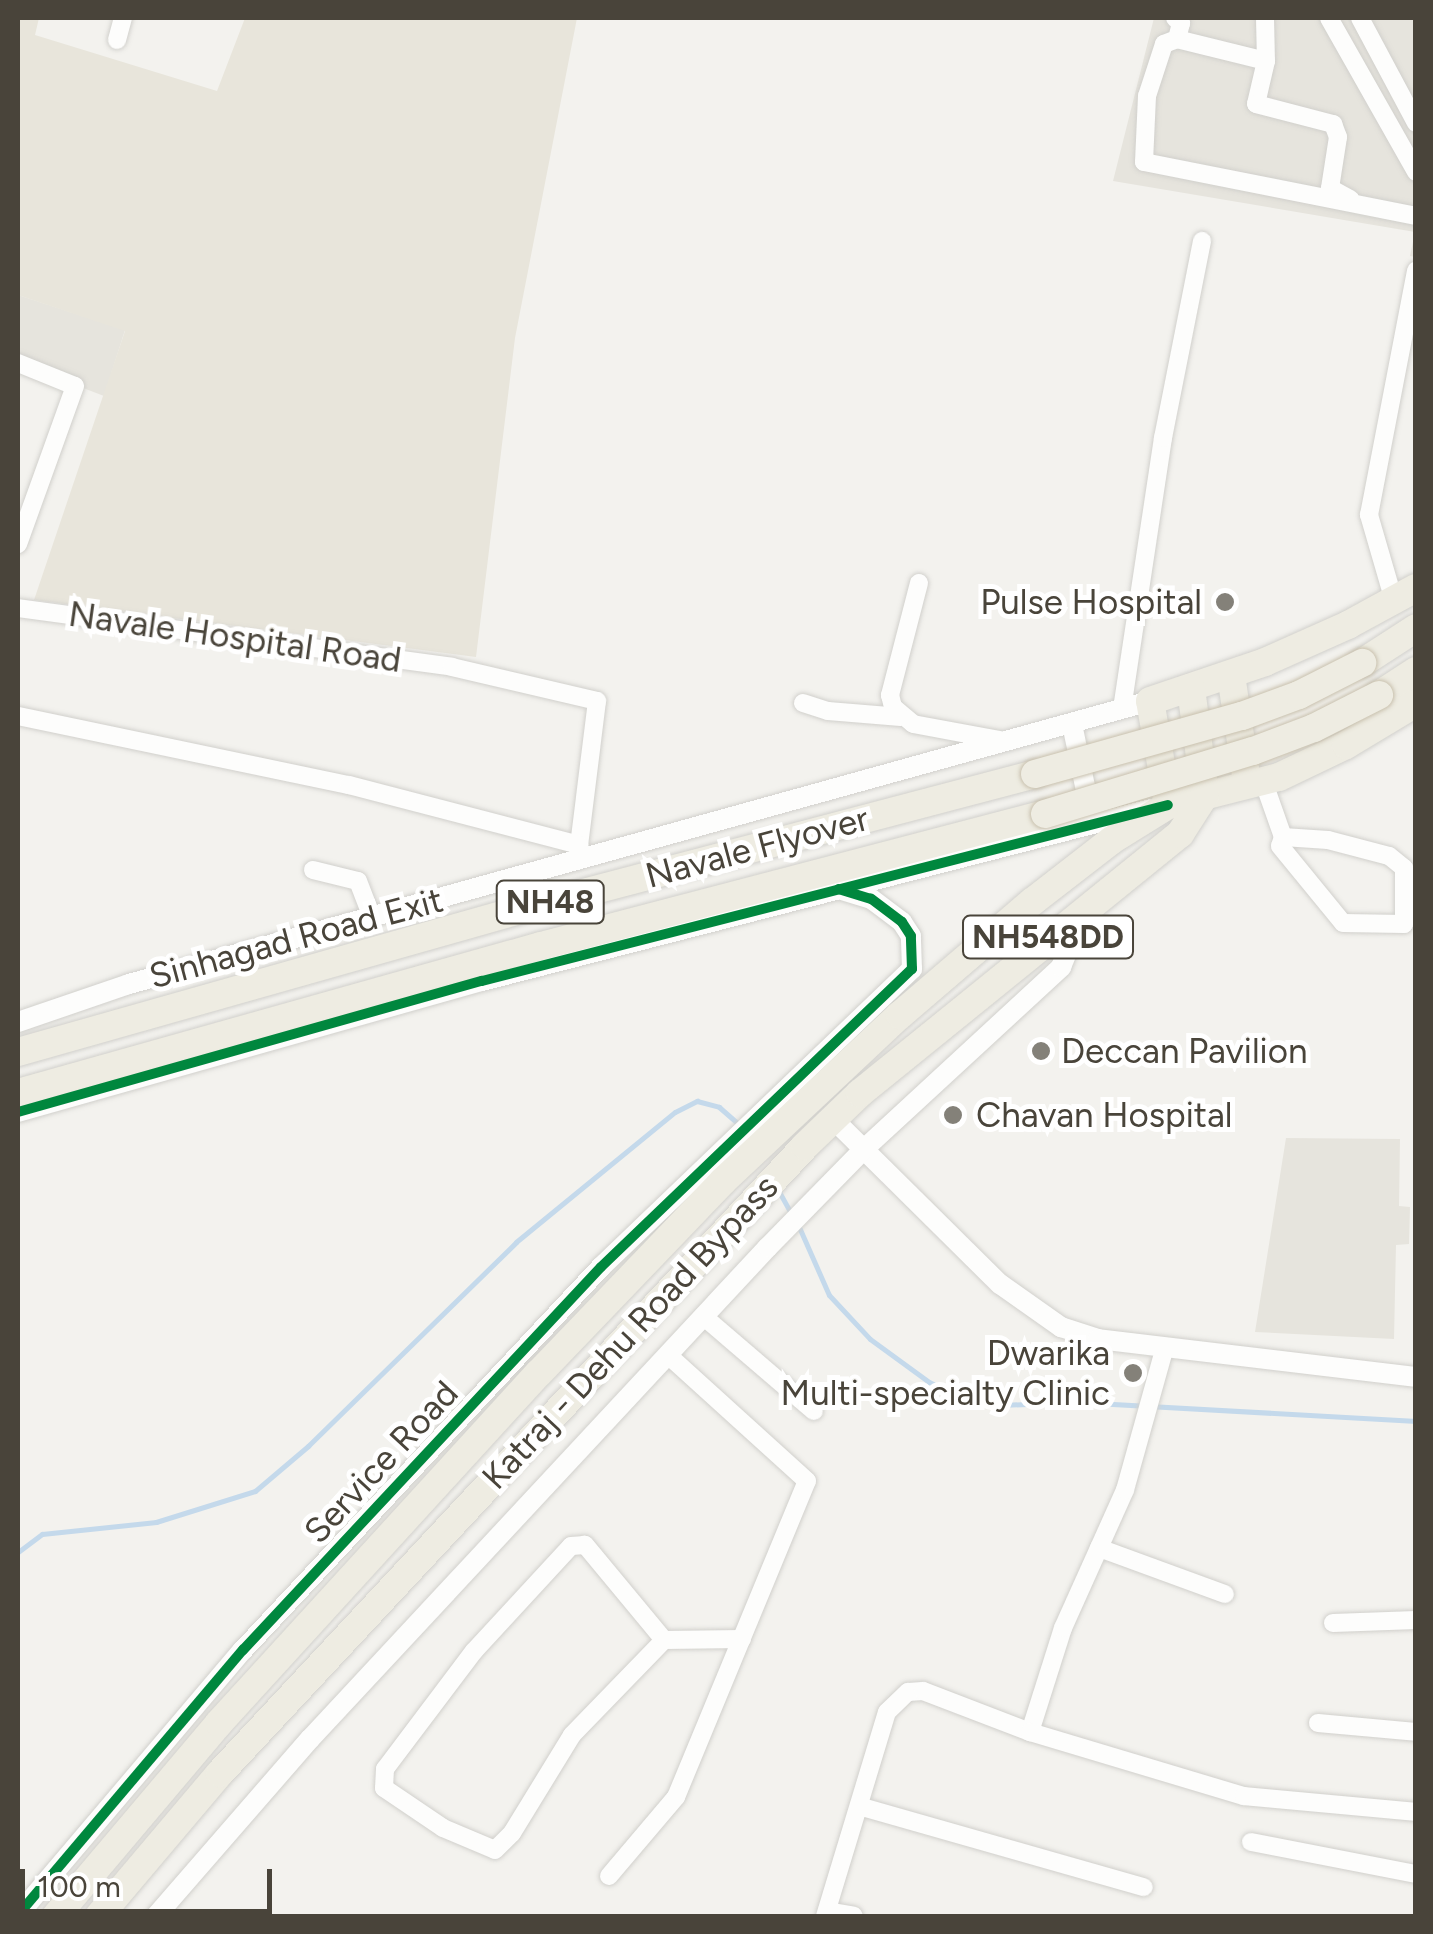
<!DOCTYPE html>
<style>
body{margin:0}
#map{position:relative;width:1433px;height:1934px;overflow:hidden;background:#f3f2ee;font-family:Figtree,sans-serif}
div>[style]{position:absolute}
[style*='--x']{left:calc(var(--x)*1px);top:calc(var(--y)*1px);width:calc(var(--w)*1px);rotate:calc(var(--a)*1deg)}
.residential>*{inset:0;background:#e6e4dd}
.education>*{inset:0;background:#e8e5db}
.stream>*{height:5px;margin:-2.5px;padding:0 2.5px;transform-origin:2.5px;border-radius:2.5px;background:#c4d9eb}
.roads{filter:drop-shadow(0 0 2px #d1d0cc) drop-shadow(0 0 2px #d1d0cc)}
.minor>*{height:18px;margin:-9px;padding:0 9px;transform-origin:9px;border-radius:9px;background:#fdfdfc}
.tertiary>*{height:20px;margin:-10px;padding:0 10px;transform-origin:10px;border-radius:10px;background:#fdfdfc}
.trunk>*{height:28px;margin:-14px;padding:0 14px;transform-origin:14px;border-radius:14px;background:#eeece2}
.bridges{filter:drop-shadow(0 0 2px #c8c0ad) drop-shadow(0 0 2px #c8c0ad)}
.trunk-bridge>*{height:28px;margin:-14px;padding:0 14px;transform-origin:14px;border-radius:14px;background:#eeece2}
.cycleway>*{height:10px;margin:-5px;padding:0 5px;transform-origin:5px;border-radius:5px;background:#00873e}
.dots>*{width:28px;height:28px;translate:-50% -50%;box-sizing:border-box;border:5px solid #fff;border-radius:50%}
span{translate:-50% -50%;white-space:nowrap;text-align:center;line-height:1.15;-webkit-text-stroke:10px #fff;paint-order:stroke}
.shield-label span{padding:2px 8px;background:#fff;border:2px solid;border-radius:8px;-webkit-text-stroke-width:0}
.shield-label{font-size:32px;color:#49443a;font-weight:700}
.poi-label{font-size:35px;color:#49443a}
.right{translate:-100% -50%;text-align:right}
.left{translate:0 -50%;text-align:left}
.street-label{font-size:35px;color:#49443a}
.frame{position:absolute;inset:0;border:20px solid #49443a;pointer-events:none}
.scale{position:absolute;left:20px;top:1869px;width:252px;height:45px;box-sizing:border-box;border:5px solid #49443a;border-top:0;padding-left:12px;font-size:30px;line-height:35px;white-space:nowrap;color:#49443a;-webkit-text-stroke:8px #fff;paint-order:stroke}
</style>
<div id="map">
<div class="residential">
<div style="clip-path:polygon(1154px 18px,1415px 18px,1415px 257px,1410px 256px,1415px 232px,1113px 181px)"></div>
<div style="clip-path:polygon(18px 295px,125px 330px,104px 396px,18px 363px)"></div>
<div style="clip-path:polygon(1286px 1138px,1400px 1139px,1399px 1206px,1410px 1207px,1409px 1244px,1396px 1245px,1394px 1339px,1255px 1332px)"></div>
</div>
<div class="education">
<div style="clip-path:polygon(18px 18px,39px 18px,35px 35px,217px 91px,245px 18px,577px 18px,515px 338px,476px 657px,34px 600px,125px 331px,18px 295px)"></div>
</div>
<div class="stream">
<div style="--x:777;--y:1188;--w:29;--a:61"></div>
<div style="--x:799;--y:1227;--w:74;--a:66.2"></div>
<div style="--x:829;--y:1295;--w:60;--a:47"></div>
<div style="--x:870;--y:1339;--w:73;--a:36.1"></div>
<div style="--x:929;--y:1382;--w:39;--a:26"></div>
<div style="--x:964;--y:1399;--w:37;--a:9"></div>
<div style="--x:1001;--y:1405;--w:76;--a:-2.3"></div>
<div style="--x:1077;--y:1402;--w:340;--a:3.2"></div>
<div style="--x:18;--y:1552;--w:30;--a:-37"></div>
<div style="--x:42;--y:1534;--w:115;--a:-6"></div>
<div style="--x:156;--y:1522;--w:104;--a:-17.4"></div>
<div style="--x:255;--y:1491;--w:70;--a:-40.3"></div>
<div style="--x:308;--y:1446;--w:291;--a:-44.4"></div>
<div style="--x:516;--y:1242;--w:205;--a:-39.3"></div>
<div style="--x:675;--y:1112;--w:25;--a:-27"></div>
<div style="--x:697;--y:1101;--w:23;--a:15"></div>
<div style="--x:719;--y:1107;--w:29;--a:41"></div>
</div>
<div class="roads">
<div class="minor">
<div style="--x:1175;--y:18;--w:8;--a:40"></div>
<div style="--x:1181;--y:23;--w:16;--a:104"></div>
<div style="--x:1265;--y:18;--w:43;--a:88.7"></div>
<div style="--x:1266;--y:61;--w:44;--a:103.1"></div>
<div style="--x:1256;--y:104;--w:80;--a:14.6"></div>
<div style="--x:1333;--y:124;--w:14;--a:69"></div>
<div style="--x:1338;--y:137;--w:52;--a:98.9"></div>
<div style="--x:1330;--y:188;--w:23;--a:29"></div>
<div style="--x:1329;--y:18;--w:177;--a:60.5"></div>
<div style="--x:1360;--y:18;--w:119;--a:61.9"></div>
<div style="--x:117;--y:40;--w:23;--a:-75"></div>
<div style="--x:1266;--y:61;--w:92;--a:-166.1"></div>
<div style="--x:1177;--y:39;--w:14;--a:159"></div>
<div style="--x:1164;--y:44;--w:55;--a:108.1"></div>
<div style="--x:1147;--y:96;--w:66;--a:92.6"></div>
<div style="--x:1144;--y:162;--w:277;--a:11.2"></div>
<div style="--x:18;--y:363;--w:61;--a:22"></div>
<div style="--x:75;--y:386;--w:168;--a:109.8"></div>
<div style="--x:919;--y:583;--w:116;--a:104.5"></div>
<div style="--x:890;--y:695;--w:12;--a:76"></div>
<div style="--x:893;--y:707;--w:26;--a:40"></div>
<div style="--x:913;--y:724;--w:94;--a:10.5"></div>
<div style="--x:1394;--y:601;--w:90;--a:-106.2"></div>
<div style="--x:1369;--y:515;--w:249;--a:-79.1"></div>
<div style="--x:18;--y:608;--w:438;--a:7.7"></div>
<div style="--x:452;--y:667;--w:149;--a:13.2"></div>
<div style="--x:597;--y:701;--w:161;--a:97.1"></div>
<div style="--x:803;--y:703;--w:26;--a:18"></div>
<div style="--x:828;--y:711;--w:73;--a:4.7"></div>
<div style="--x:1122;--y:709;--w:274;--a:-81.4"></div>
<div style="--x:1163;--y:438;--w:201;--a:-78.8"></div>
<div style="--x:18;--y:716;--w:338;--a:11.8"></div>
<div style="--x:349;--y:785;--w:238;--a:14.6"></div>
<div style="--x:1264;--y:783;--w:57;--a:70.6"></div>
<div style="--x:1283;--y:837;--w:9;--a:108"></div>
<div style="--x:1280;--y:846;--w:99;--a:50.7"></div>
<div style="--x:1343;--y:923;--w:61;--a:0.9"></div>
<div style="--x:1404;--y:924;--w:56;--a:-90"></div>
<div style="--x:1404;--y:868;--w:19;--a:-141"></div>
<div style="--x:1389;--y:856;--w:63;--a:-165.3"></div>
<div style="--x:1328;--y:840;--w:45;--a:-176.2"></div>
<div style="--x:313;--y:870;--w:46;--a:13.7"></div>
<div style="--x:358;--y:881;--w:40;--a:69"></div>
<div style="--x:703;--y:1316;--w:146;--a:40.6"></div>
<div style="--x:1099;--y:1548;--w:134;--a:20.1"></div>
<div style="--x:1333;--y:1623;--w:83;--a:-2.1"></div>
<div style="--x:664;--y:1640;--w:124;--a:-129.7"></div>
<div style="--x:585;--y:1545;--w:14;--a:176"></div>
<div style="--x:571;--y:1546;--w:143;--a:132.7"></div>
<div style="--x:474;--y:1651;--w:148;--a:127"></div>
<div style="--x:385;--y:1769;--w:19;--a:93"></div>
<div style="--x:384;--y:1788;--w:71;--a:34.1"></div>
<div style="--x:443;--y:1828;--w:56;--a:22.9"></div>
<div style="--x:495;--y:1850;--w:24;--a:-45"></div>
<div style="--x:512;--y:1833;--w:115;--a:-58.5"></div>
<div style="--x:572;--y:1735;--w:132;--a:-45.9"></div>
<div style="--x:664;--y:1640;--w:78;--a:-0.7"></div>
<div style="--x:1318;--y:1723;--w:98;--a:5.2"></div>
<div style="--x:1030;--y:1732;--w:109;--a:-72.4"></div>
<div style="--x:1063;--y:1628;--w:151;--a:-65.8"></div>
<div style="--x:1125;--y:1490;--w:148;--a:-74.4"></div>
<div style="--x:859;--y:1806;--w:296;--a:15.9"></div>
<div style="--x:1251;--y:1842;--w:168;--a:11"></div>
<div style="--x:609;--y:1876;--w:104;--a:-49.7"></div>
<div style="--x:676;--y:1797;--w:342;--a:-67.5"></div>
<div style="--x:807;--y:1481;--w:188;--a:-137.8"></div>
<div style="--x:827;--y:1911;--w:27;--a:10"></div>
<div style="--x:825;--y:1916;--w:213;--a:-73.1"></div>
<div style="--x:887;--y:1712;--w:29;--a:-44"></div>
<div style="--x:908;--y:1692;--w:15;--a:-4"></div>
<div style="--x:923;--y:1691;--w:115;--a:21"></div>
<div style="--x:1030;--y:1732;--w:223;--a:16.7"></div>
<div style="--x:1244;--y:1796;--w:173;--a:5.3"></div>
</div>
<div class="tertiary">
<div style="--x:1072;--y:724;--w:93;--a:78.2"></div>
<div style="--x:18;--y:1022;--w:117;--a:-18.9"></div>
<div style="--x:129;--y:984;--w:1059;--a:-15.49"></div>
<div style="--x:18;--y:1112;--w:482;--a:-15.8"></div>
<div style="--x:482;--y:981;--w:691;--a:-14.42"></div>
<div style="--x:833;--y:1119;--w:235;--a:44.7"></div>
<div style="--x:1000;--y:1284;--w:75;--a:35.2"></div>
<div style="--x:1061;--y:1327;--w:39;--a:18"></div>
<div style="--x:1098;--y:1339;--w:320;--a:6.8"></div>
<div style="--x:18;--y:1915;--w:348;--a:-49.7"></div>
<div style="--x:243;--y:1650;--w:524;--a:-46.93"></div>
<div style="--x:601;--y:1267;--w:431;--a:-43.8"></div>
<div style="--x:912;--y:969;--w:33;--a:-92"></div>
<div style="--x:911;--y:936;--w:17;--a:-123"></div>
<div style="--x:902;--y:922;--w:39;--a:-143"></div>
<div style="--x:871;--y:899;--w:34;--a:-163"></div>
<div style="--x:156;--y:1916;--w:235;--a:-49"></div>
<div style="--x:310;--y:1739;--w:672;--a:-47.05"></div>
<div style="--x:768;--y:1247;--w:136;--a:-45.6"></div>
<div style="--x:863;--y:1150;--w:270;--a:-42.7"></div>
<div style="--x:1061;--y:967;--w:55;--a:-67.6"></div>
</div>
<div class="trunk">
<div style="--x:1362;--y:663;--w:64;--a:-32.9"></div>
<div style="--x:1231;--y:675;--w:101;--a:81.5"></div>
<div style="--x:1379;--y:695;--w:44;--a:-33"></div>
<div style="--x:1167;--y:798;--w:98;--a:-99.9"></div>
<div style="--x:1150;--y:701;--w:121;--a:-18.7"></div>
<div style="--x:1265;--y:662;--w:91;--a:-24"></div>
<div style="--x:1348;--y:625;--w:77;--a:-28.6"></div>
<div style="--x:18;--y:1052;--w:532;--a:-15.81"></div>
<div style="--x:530;--y:907;--w:522;--a:-14.75"></div>
<div style="--x:18;--y:1093;--w:543;--a:-15.7"></div>
<div style="--x:541;--y:946;--w:521;--a:-14.68"></div>
<div style="--x:56;--y:1916;--w:253;--a:-49.8"></div>
<div style="--x:219;--y:1723;--w:474;--a:-47.6"></div>
<div style="--x:539;--y:1373;--w:266;--a:-46.2"></div>
<div style="--x:723;--y:1181;--w:243;--a:-43.2"></div>
<div style="--x:900;--y:1015;--w:174;--a:-40.6"></div>
<div style="--x:1032;--y:902;--w:101;--a:-37.8"></div>
<div style="--x:1112;--y:840;--w:66;--a:-32"></div>
<div style="--x:1168;--y:805;--w:114;--a:-14.2"></div>
<div style="--x:1279;--y:777;--w:74;--a:-25.5"></div>
<div style="--x:1346;--y:745;--w:82;--a:-31"></div>
<div style="--x:99;--y:1916;--w:187;--a:-49.8"></div>
<div style="--x:220;--y:1773;--w:858;--a:-46.98"></div>
<div style="--x:805;--y:1146;--w:76;--a:-43.9"></div>
<div style="--x:860;--y:1093;--w:412;--a:-39"></div>
<div style="--x:1180;--y:834;--w:46;--a:-57.3"></div>
<div style="--x:1205;--y:795;--w:108;--a:-97.5"></div>
</div>
</div>
<div class="bridges">
<div class="trunk-bridge">
<div style="--x:1035;--y:774;--w:215;--a:-15.7"></div>
<div style="--x:1242;--y:716;--w:61;--a:-20.2"></div>
<div style="--x:1299;--y:695;--w:71;--a:-26.9"></div>
<div style="--x:1045;--y:814;--w:217;--a:-16.9"></div>
<div style="--x:1253;--y:751;--w:65;--a:-20.7"></div>
<div style="--x:1314;--y:728;--w:73;--a:-26.9"></div>
</div>
</div>
<div class="cycleway">
<div style="--x:18;--y:1112;--w:482;--a:-15.8"></div>
<div style="--x:482;--y:981;--w:708;--a:-14.39"></div>
<div style="--x:18;--y:1915;--w:348;--a:-49.7"></div>
<div style="--x:243;--y:1650;--w:524;--a:-46.93"></div>
<div style="--x:601;--y:1267;--w:431;--a:-43.8"></div>
<div style="--x:912;--y:969;--w:33;--a:-92"></div>
<div style="--x:911;--y:936;--w:17;--a:-123"></div>
<div style="--x:902;--y:922;--w:39;--a:-143"></div>
<div style="--x:871;--y:899;--w:34;--a:-163"></div>
</div>
<div class="dots">
<div style="left:1225px;top:602px;background:#848179"></div>
<div style="left:1041px;top:1051px;background:#848179"></div>
<div style="left:953px;top:1115px;background:#848179"></div>
<div style="left:1133px;top:1373px;background:#848179"></div>
</div>
<div class="shield-label">
<span style="left:550px;top:902px">NH48</span>
<span style="left:1048px;top:937px">NH548DD</span>
</div>
<div class="poi-label">
<span class="right" style="left:1202px;top:602px">Pulse Hospital</span>
<span class="left" style="left:1061px;top:1051px">Deccan Pavilion</span>
<span class="left" style="left:976px;top:1115px">Chavan Hospital</span>
<span class="right" style="left:1110px;top:1373px">Dwarika<br>Multi-specialty Clinic</span>
</div>
<div class="street-label">
<span style="left:235px;top:637px;rotate:8deg">Navale Hospital Road</span>
<span style="left:757px;top:847px;rotate:-15deg">Navale Flyover</span>
<span style="left:296px;top:938px;rotate:-15deg">Sinhagad Road Exit</span>
<span style="left:630px;top:1332px;rotate:-47deg">Katraj - Dehu Road Bypass</span>
<span style="left:381px;top:1462px;rotate:-47deg">Service Road</span>
</div>
<div class="frame"></div>
<div class="scale">100 m</div>
</div>
